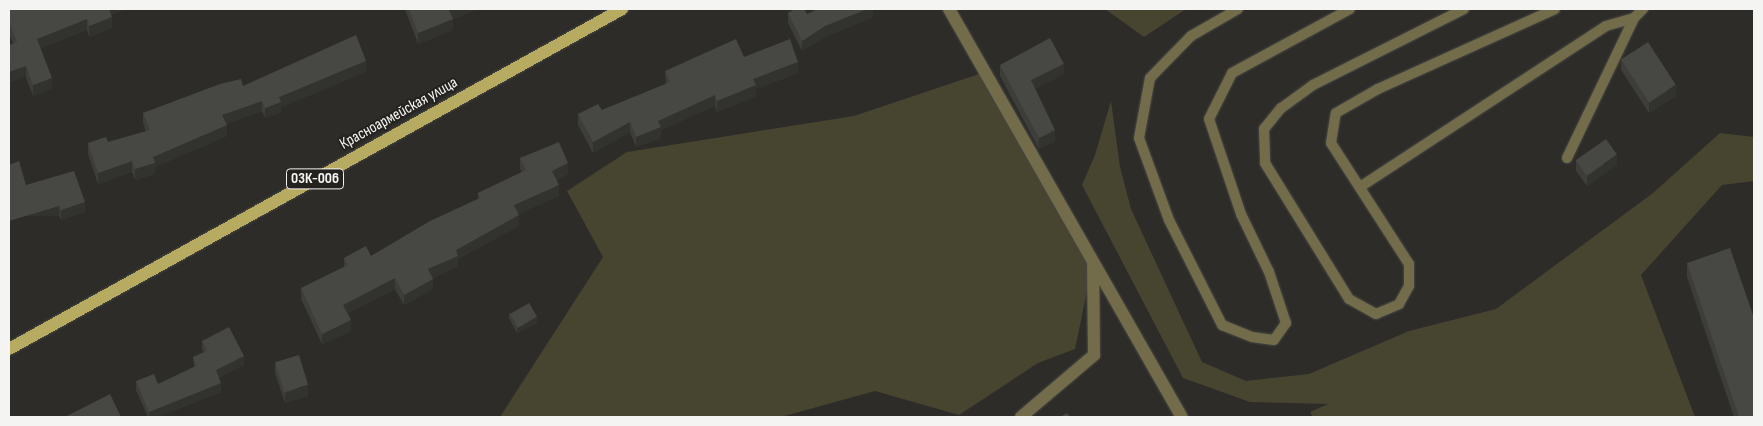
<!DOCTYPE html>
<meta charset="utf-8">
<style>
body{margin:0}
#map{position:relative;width:1763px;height:426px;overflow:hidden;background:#2d2c29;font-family:"Sofia Sans Condensed",sans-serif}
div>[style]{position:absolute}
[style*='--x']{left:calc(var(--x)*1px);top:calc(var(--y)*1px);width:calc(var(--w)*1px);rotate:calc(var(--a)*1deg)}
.green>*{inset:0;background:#474430}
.roads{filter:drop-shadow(0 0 1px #494845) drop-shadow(0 0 1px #494845)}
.lane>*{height:10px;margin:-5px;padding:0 5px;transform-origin:5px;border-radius:5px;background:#726c4a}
.street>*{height:12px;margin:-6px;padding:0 6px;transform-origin:6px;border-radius:6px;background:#726c4a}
.primary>*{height:12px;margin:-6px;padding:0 6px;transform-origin:6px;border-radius:6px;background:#b7ab62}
.wall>*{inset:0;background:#3d3d3a}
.shaded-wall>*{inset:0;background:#32322f;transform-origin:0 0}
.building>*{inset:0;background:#474743;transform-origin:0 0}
span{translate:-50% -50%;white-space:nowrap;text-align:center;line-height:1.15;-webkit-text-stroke:4px #23221f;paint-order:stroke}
.shield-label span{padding:1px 4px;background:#23221f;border:1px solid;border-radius:4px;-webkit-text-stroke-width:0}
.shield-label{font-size:15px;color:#f4f4f2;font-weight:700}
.street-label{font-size:16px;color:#f4f4f2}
.frame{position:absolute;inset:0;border:10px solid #f4f4f2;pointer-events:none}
</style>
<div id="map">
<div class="green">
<div style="clip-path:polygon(1105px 9px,1186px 9px,1144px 37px)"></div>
<div style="clip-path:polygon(985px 72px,1093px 263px,1075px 349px,1038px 363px,959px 415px,875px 391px,781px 417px,500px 417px,603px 257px,567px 191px,627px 152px,854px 116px)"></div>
<div style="clip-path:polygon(1111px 101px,1120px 167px,1131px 209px,1202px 362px,1246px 381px,1309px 374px,1409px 331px,1496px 309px,1653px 193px,1720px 133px,1754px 137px,1754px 181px,1722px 185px,1641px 275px,1695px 417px,1313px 417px,1310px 412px,1328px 404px,1250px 402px,1183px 378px,1082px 185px,1095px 155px)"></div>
</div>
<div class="roads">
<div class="lane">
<div style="--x:1238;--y:9;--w:54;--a:150.1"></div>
<div style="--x:1191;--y:36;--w:59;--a:134.3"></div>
<div style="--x:1150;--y:78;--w:61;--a:100.4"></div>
<div style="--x:1139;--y:138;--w:87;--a:69.9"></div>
<div style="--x:1169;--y:220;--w:118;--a:63.2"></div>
<div style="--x:1222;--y:325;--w:32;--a:22"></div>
<div style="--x:1252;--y:337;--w:22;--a:8"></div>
<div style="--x:1274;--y:340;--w:21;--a:-55"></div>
<div style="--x:1286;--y:323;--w:54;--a:-108.4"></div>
<div style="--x:1269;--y:272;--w:64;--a:-115.8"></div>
<div style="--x:1241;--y:214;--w:100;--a:-108.6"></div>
<div style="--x:1209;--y:119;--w:51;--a:-63.4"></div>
<div style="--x:1232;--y:73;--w:134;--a:-28.5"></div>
<div style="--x:1464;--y:9;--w:169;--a:153.3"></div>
<div style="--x:1313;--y:85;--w:39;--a:144"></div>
<div style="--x:1281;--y:108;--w:27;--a:129"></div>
<div style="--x:1264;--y:129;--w:34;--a:88"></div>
<div style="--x:1265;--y:163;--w:160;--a:58.3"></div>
<div style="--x:1349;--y:299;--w:31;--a:29"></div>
<div style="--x:1376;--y:314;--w:25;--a:-23"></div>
<div style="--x:1399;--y:304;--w:21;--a:-61"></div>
<div style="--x:1409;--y:286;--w:22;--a:-90"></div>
<div style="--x:1409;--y:264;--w:144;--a:-122.8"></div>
<div style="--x:1331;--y:143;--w:30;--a:-81"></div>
<div style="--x:1336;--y:113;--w:48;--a:-29.7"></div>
<div style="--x:1378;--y:89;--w:194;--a:-24.3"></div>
<div style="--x:1567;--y:158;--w:155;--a:-64.4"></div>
<div style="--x:1634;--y:18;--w:13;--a:-45"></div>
<div style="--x:1360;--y:187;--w:294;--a:-33.2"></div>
<div style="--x:1606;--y:26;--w:29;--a:-16"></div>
</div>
<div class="street">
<div style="--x:949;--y:9;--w:470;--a:60.3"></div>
<div style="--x:1021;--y:417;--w:96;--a:-40.3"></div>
<div style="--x:1094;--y:355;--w:90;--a:-90.6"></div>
</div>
<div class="primary">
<div style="--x:9;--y:349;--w:701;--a:-29.01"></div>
</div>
</div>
<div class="wall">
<div style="clip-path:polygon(12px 9px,126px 9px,111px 15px,112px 28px,89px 37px,87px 30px,40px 48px,52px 88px,33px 96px,9px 33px,9px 10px)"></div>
<div style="clip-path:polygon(405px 9px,478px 9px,453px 19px,453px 30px,418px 44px)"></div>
<div style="clip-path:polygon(873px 9px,873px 17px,825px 37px,802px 51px,788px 23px,788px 13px,807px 14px)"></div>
<div style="clip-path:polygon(1621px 59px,1676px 96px,1649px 113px,1621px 70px)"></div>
<div style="clip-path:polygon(1000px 65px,1064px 74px,1035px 89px,1055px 141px,1039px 149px,1000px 76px)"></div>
<div style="clip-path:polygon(665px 71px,798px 73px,756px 89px,756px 96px,717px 112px,715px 106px,661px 130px,661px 138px,636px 147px,630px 132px,593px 153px,578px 125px,578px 114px,602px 110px,666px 84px)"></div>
<div style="clip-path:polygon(366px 72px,281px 107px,281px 112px,265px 118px,262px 111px,226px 124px,227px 136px,155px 167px,155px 174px,135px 180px,132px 172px,98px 184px,88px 154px,88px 143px,108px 142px,146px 132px,143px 123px,143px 113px,243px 86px)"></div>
<div style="clip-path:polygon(520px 158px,568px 174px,556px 180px,559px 196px,518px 214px,519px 226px,458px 259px,458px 266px,433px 278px,433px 289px,404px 305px,395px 289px,348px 313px,351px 331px,322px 344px,301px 299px,301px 288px,344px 267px,344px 258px,371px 256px,478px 199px,478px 193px,522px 172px,520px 169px)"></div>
<div style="clip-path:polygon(1576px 160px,1617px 165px,1587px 186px,1576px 171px)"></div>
<div style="clip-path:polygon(26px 185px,85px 212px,61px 220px,59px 216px)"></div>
<div style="clip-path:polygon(1687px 263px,1754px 417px,1734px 417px,1687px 277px)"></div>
<div style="clip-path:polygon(509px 313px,537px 323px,517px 333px,509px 318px)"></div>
<div style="clip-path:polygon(202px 341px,244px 365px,218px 378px,221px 392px,157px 417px,148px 417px,136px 390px,136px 381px,158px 384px,194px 367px,193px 357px,204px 352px,202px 350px)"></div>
<div style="clip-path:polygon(275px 362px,308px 396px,285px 403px,275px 373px)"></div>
</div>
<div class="shaded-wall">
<div style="clip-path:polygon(108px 9px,126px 9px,108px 16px)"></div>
<div style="clip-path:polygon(452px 9px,478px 9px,449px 21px,449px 10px)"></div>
<div style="clip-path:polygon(867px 9px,873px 9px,873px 17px,825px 37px,802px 51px,802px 41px,825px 26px)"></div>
<div style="clip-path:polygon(112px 17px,112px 28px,89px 37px,89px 26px)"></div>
<div style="clip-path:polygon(87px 19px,87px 30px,37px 50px,37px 39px)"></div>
<div style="clip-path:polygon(453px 19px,453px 30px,418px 44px,418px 33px)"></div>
<div style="clip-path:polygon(366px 61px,366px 72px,281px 107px,281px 112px,265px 118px,265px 108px,279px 97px)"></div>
<div style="clip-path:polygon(798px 62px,798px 73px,756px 89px,756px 96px,717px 112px,717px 101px,753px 79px)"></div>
<div style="clip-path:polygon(1064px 64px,1064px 74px,1031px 91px,1031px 80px)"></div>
<div style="clip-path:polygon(26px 66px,26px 76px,9px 83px,9px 72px)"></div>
<div style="clip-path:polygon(52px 78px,52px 88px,33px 96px,33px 85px)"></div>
<div style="clip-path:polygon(1676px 85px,1676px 96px,1649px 113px,1649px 103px)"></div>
<div style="clip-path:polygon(715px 95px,715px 106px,661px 130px,661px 138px,636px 147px,636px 137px,658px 121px)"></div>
<div style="clip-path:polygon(262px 101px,262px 111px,222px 125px,222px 115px)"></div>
<div style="clip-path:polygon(630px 122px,630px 132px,593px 153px,593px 142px)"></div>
<div style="clip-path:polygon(227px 125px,227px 136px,155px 167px,155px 174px,135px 180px,135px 169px,153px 157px)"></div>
<div style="clip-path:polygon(1055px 130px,1055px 141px,1039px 149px,1039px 138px)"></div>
<div style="clip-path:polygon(1617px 155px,1617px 165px,1587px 186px,1587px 176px)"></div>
<div style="clip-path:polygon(132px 161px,132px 172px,98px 184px,98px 173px)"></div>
<div style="clip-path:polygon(568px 163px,568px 174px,552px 181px,552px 171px)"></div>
<div style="clip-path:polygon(559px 185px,559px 196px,514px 216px,514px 205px)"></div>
<div style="clip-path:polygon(85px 202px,85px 212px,61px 220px,61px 210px)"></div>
<div style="left:59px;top:206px;width:10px;height:52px;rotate:90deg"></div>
<div style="clip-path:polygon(519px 215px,519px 226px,458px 259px,458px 266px,428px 280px,428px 269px,456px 250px)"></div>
<div style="clip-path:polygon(395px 278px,395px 289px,343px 315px,343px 305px)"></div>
<div style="clip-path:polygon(433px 279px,433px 289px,404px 305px,404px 295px)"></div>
<div style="clip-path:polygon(537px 317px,537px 323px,517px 333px,517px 328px)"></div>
<div style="clip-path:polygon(351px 320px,351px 331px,322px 344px,322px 334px)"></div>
<div style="clip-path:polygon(244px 356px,244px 365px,216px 379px,216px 370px)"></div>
<div style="clip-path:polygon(221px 383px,221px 392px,157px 417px,149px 417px,149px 412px)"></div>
<div style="clip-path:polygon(308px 385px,308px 396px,285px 403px,285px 393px)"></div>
</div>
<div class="building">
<div style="clip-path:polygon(12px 9px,109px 9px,112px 17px,89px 26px,87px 19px,37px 39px,52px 78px,33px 85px,26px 66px,9px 72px,9px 45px,17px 42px,9px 22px,9px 10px)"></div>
<div style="clip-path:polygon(409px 9px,452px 9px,449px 10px,453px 19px,418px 33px)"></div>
<div style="clip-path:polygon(795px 9px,804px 9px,807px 14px,818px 9px,867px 9px,825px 26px,802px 41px,788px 13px)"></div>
<div style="clip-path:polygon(356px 35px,366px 61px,279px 97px,281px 102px,265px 108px,262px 101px,222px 115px,227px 125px,153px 157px,155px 163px,135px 169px,132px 161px,98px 173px,88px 143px,106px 137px,108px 142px,150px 130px,143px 113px,220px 84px,241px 79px,243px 86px)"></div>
<div style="clip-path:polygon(1050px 38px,1064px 64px,1031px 80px,1055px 130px,1039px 138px,1000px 65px)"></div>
<div style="clip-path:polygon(736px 39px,744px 57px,790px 39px,798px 62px,753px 79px,756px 85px,717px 101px,715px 95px,658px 121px,661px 127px,636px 137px,630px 122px,593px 142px,578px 114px,598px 104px,602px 110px,670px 82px,665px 71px)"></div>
<div style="left:1648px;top:42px;width:51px;height:32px;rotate:57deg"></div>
<div style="left:1606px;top:139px;width:19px;height:37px;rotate:55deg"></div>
<div style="clip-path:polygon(559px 142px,568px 163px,552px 171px,559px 185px,514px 205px,519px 215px,456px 250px,458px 256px,428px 269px,433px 279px,404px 295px,395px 278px,343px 305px,351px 320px,322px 334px,301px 288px,348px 265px,344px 258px,366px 246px,371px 256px,430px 221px,480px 198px,478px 193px,526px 170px,520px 158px)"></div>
<div style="clip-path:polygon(19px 161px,26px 185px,74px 171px,85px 202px,61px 210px,59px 206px,9px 221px,9px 165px)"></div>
<div style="clip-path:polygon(1730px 248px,1754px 318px,1754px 417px,1739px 417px,1687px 263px)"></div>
<div style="left:529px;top:303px;width:16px;height:22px;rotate:60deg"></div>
<div style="clip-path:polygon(229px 327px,244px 356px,216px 370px,221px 383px,149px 412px,136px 381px,154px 374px,158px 384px,196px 366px,193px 357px,207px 351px,202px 341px)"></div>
<div style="left:299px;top:355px;width:31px;height:25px;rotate:73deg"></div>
<div style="clip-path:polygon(110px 394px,121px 417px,65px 417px)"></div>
<div style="clip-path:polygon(1067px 413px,1070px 417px,1060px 417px)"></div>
</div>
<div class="shield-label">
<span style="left:315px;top:179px">03К-006</span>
</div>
<div class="street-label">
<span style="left:399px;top:114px;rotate:-29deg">Красноармейская улица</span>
</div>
<div class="frame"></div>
</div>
